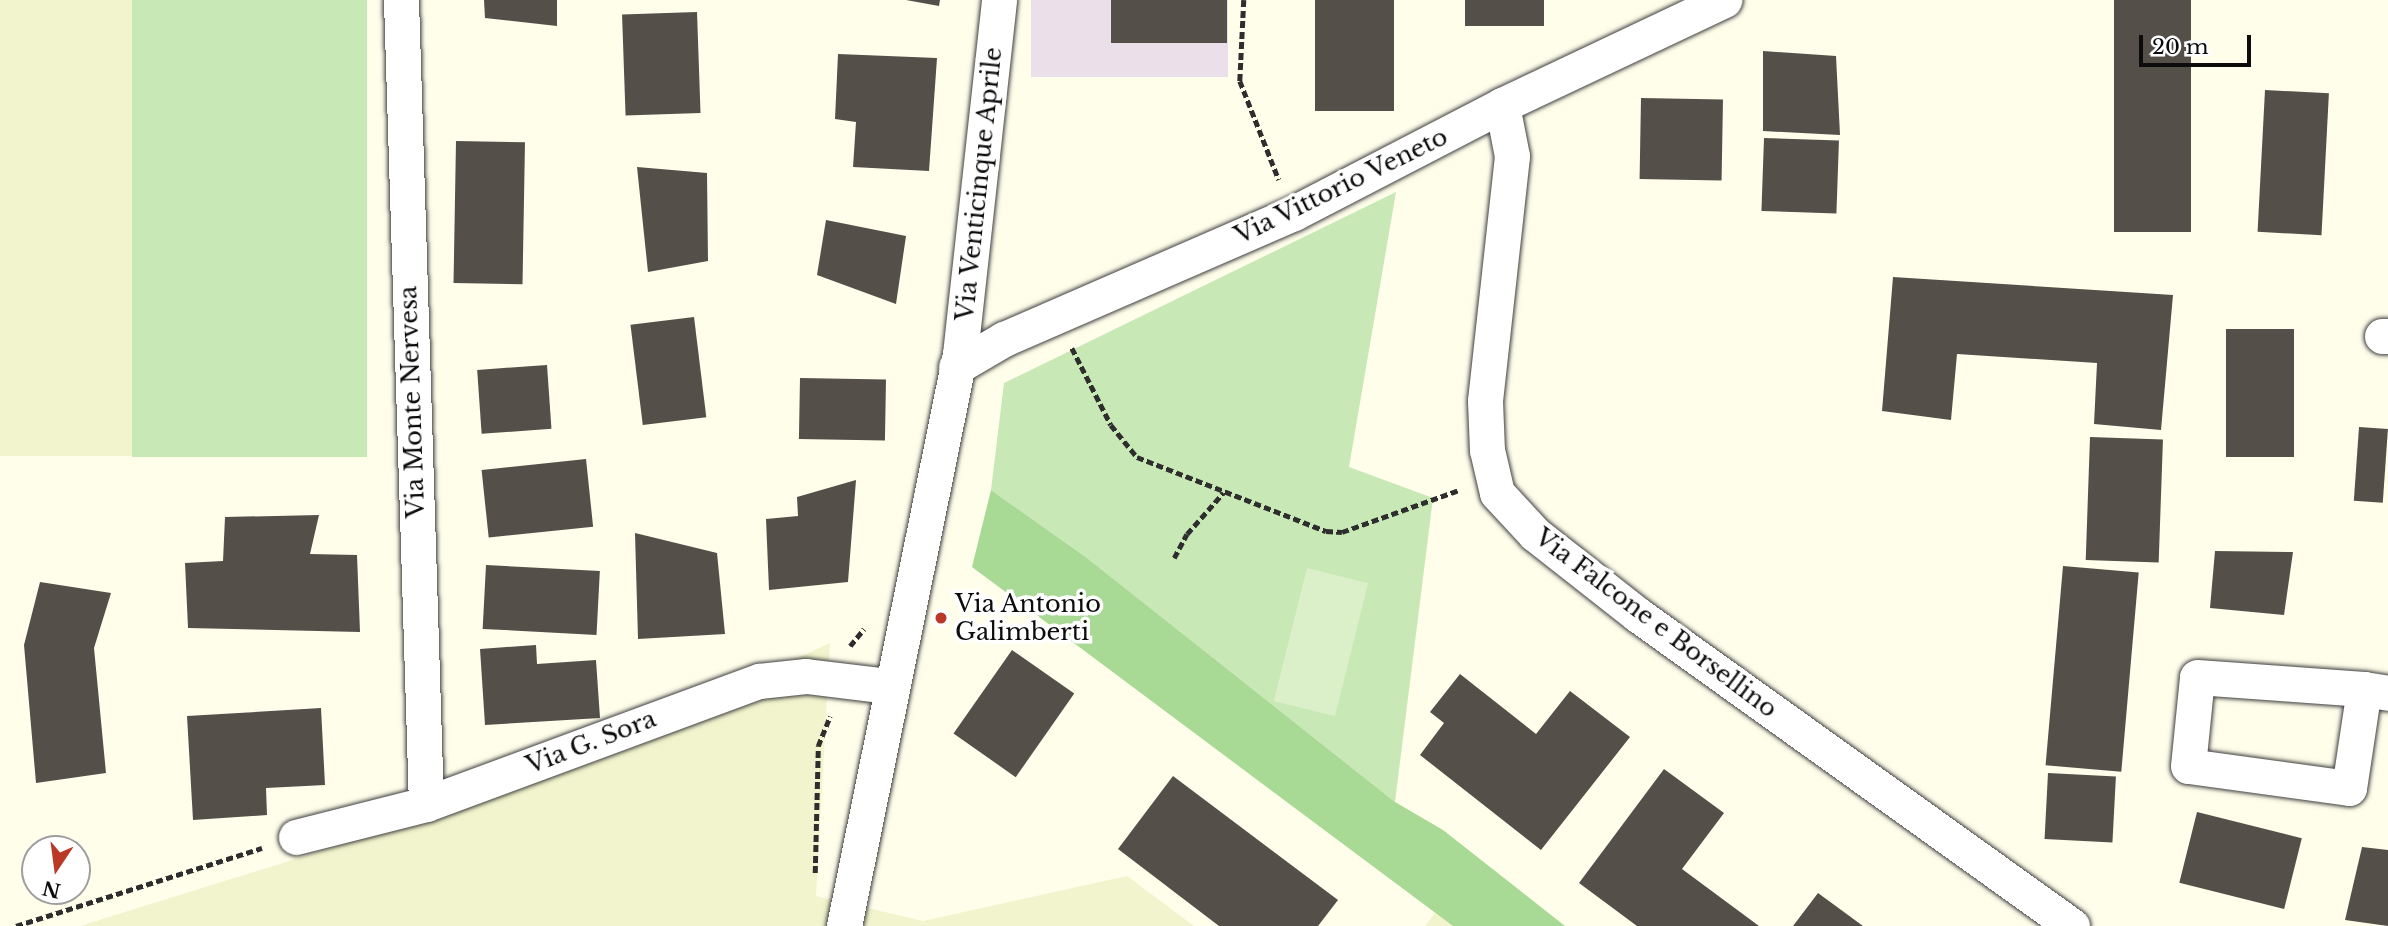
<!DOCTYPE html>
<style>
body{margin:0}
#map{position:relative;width:2388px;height:926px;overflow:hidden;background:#fffeeb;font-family:"Libre Baskerville",serif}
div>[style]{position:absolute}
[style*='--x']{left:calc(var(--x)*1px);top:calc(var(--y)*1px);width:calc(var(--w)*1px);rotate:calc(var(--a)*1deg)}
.industrial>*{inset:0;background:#ebe0ea;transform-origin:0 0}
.farmland>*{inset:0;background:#f1f4cc}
.green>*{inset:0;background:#c8e8b6;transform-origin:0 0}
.forest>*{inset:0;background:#a8d995}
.pitch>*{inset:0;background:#dbefc8;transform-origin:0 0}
.building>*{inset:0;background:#554f49;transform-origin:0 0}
.path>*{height:4.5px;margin-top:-2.25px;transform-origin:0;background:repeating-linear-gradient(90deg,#2e2e2e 0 7px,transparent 0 10.5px)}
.roads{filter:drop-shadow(0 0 2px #3f3f3f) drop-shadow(0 0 2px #3f3f3f)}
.street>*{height:35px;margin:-17.5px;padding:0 17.5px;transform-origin:17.5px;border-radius:17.5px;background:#fff}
.dots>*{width:19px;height:19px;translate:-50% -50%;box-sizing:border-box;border:4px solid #fff;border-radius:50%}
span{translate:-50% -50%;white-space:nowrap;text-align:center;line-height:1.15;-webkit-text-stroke:7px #fff;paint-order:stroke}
.street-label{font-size:24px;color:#0c0c0c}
.poi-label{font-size:24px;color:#0c0c0c}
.left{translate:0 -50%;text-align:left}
.north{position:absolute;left:21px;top:835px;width:70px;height:70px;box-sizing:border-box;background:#fff;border:2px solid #9e9e9e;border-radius:50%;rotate:193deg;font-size:19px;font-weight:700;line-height:28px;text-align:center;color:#0c0c0c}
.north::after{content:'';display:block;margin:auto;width:24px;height:32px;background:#ba3826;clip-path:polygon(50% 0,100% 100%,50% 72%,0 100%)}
.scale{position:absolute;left:2139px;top:35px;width:112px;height:32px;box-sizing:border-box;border:4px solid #0c0c0c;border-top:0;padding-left:9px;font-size:21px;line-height:24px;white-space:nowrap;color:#0c0c0c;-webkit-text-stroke:5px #fff;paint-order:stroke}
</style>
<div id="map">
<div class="industrial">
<div style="left:1031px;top:0;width:197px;height:77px"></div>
</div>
<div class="farmland">
<div style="clip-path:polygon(0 0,132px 0,154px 456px,0 456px)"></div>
<div style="clip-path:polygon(830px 643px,816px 896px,923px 921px,1127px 876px,1194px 926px,80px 926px,514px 791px)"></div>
<div style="clip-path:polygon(1437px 910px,1453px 926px,1425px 926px)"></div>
</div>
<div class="green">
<div style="left:132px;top:0;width:235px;height:457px"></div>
<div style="clip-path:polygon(1396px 192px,1349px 467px,1433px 498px,1395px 802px,1087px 558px,991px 490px,1004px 383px)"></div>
</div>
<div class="forest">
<div style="clip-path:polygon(991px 490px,1087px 558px,1395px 802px,1443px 830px,1565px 926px,1453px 926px,972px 567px)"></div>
</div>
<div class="pitch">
<div style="left:1307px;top:568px;width:63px;height:137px;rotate:14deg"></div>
</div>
<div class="building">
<div style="clip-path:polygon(484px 0,557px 0,557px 26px,485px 18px)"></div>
<div style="clip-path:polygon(906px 0,940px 0,939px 6px)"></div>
<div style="left:1111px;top:0;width:116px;height:43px"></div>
<div style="left:1315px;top:0;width:79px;height:111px"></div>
<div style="left:1465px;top:0;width:79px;height:26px"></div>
<div style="left:2114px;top:0;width:77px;height:232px"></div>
<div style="left:697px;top:12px;width:101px;height:75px;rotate:88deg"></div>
<div style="clip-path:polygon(1763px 51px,1836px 56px,1840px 135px,1763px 131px)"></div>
<div style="clip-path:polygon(838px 54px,937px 58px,929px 171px,853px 167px,856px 122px,835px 119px)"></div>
<div style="left:2265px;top:90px;width:64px;height:142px;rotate:3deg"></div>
<div style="left:1641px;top:98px;width:82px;height:81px;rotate:1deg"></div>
<div style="left:1764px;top:138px;width:75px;height:73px;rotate:2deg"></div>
<div style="left:456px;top:141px;width:69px;height:142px;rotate:1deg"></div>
<div style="clip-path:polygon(637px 167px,707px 173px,708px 261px,648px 272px)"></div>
<div style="clip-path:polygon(826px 220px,906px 236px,896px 304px,817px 275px)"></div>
<div style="clip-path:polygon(1893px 277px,2173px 295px,2161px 430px,2094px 424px,2097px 363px,1957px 354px,1951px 420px,1882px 411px)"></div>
<div style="left:694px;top:317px;width:101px;height:64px;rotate:83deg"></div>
<div style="left:2226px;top:329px;width:68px;height:128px"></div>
<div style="left:547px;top:365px;width:64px;height:70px;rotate:86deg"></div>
<div style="left:800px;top:378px;width:86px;height:61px;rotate:1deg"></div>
<div style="left:2359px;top:427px;width:29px;height:74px;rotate:4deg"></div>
<div style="left:2090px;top:437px;width:73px;height:123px;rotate:2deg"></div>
<div style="left:586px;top:459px;width:68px;height:105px;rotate:84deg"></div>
<div style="clip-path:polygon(856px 480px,848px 582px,769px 590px,766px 519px,798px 516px,797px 497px)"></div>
<div style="clip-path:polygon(319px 515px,310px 554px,357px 555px,360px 632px,188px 628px,185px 563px,223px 561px,225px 517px)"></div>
<div style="clip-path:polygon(635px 533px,717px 553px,725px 634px,638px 639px)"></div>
<div style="clip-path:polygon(2215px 551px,2293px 552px,2284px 615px,2210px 608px)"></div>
<div style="left:486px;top:565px;width:114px;height:64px;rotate:3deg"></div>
<div style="left:2063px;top:566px;width:76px;height:200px;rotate:5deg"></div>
<div style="clip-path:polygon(40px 582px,111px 593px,94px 648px,106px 773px,36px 783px,24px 645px)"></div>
<div style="clip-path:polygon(536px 645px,537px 664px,596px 660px,600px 718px,485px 725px,480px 649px)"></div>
<div style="left:1012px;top:650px;width:76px;height:102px;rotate:35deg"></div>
<div style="clip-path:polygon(1460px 674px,1536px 734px,1570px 691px,1630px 737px,1541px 850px,1420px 755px,1444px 723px,1430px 712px)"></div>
<div style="clip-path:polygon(321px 708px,325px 785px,266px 788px,267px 815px,193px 820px,187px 716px)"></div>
<div style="clip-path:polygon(1664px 769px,1724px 813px,1682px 869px,1759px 926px,1637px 926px,1579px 883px)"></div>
<div style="left:2048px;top:773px;width:68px;height:66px;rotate:3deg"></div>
<div style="clip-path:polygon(1173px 776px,1338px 900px,1318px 926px,1219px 926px,1118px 849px)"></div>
<div style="left:2197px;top:812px;width:108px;height:73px;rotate:14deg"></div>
<div style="clip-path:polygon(2362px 847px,2388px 850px,2388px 926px,2345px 920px)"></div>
<div style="clip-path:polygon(1818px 893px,1863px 926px,1793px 926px)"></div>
</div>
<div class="path">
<div style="--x:1244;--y:0;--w:81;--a:92.8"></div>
<div style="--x:1240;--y:81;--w:106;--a:68.5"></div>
<div style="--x:1072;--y:348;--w:86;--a:63.1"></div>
<div style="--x:1111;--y:425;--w:41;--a:50.9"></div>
<div style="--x:1137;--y:457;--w:203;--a:21.4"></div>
<div style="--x:1326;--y:531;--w:16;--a:4"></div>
<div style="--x:1342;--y:532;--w:124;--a:-19.7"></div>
<div style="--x:1174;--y:558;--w:27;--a:-62"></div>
<div style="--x:1187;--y:534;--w:55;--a:-48.7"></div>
<div style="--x:850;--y:646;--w:22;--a:-51"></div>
<div style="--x:815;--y:873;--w:127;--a:-88.6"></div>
<div style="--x:818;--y:746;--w:32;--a:-68"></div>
<div style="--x:16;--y:926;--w:258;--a:-17.6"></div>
</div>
<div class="roads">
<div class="street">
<div style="--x:401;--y:0;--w:804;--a:88.22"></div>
<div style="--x:1502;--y:105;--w:52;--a:78.9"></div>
<div style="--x:1512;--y:156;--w:246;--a:96.3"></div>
<div style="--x:1485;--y:401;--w:49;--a:87.7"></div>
<div style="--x:1487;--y:450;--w:44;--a:76.9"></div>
<div style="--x:1497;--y:493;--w:56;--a:47.2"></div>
<div style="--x:1535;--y:534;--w:131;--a:38.2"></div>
<div style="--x:1638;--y:615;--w:534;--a:35.62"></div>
<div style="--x:2382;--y:336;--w:6;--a:0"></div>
<div style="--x:956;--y:367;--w:56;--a:-30.3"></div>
<div style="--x:1004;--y:339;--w:316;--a:-23.5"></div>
<div style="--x:1294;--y:213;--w:234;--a:-27.4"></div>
<div style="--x:1502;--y:105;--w:246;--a:-25.3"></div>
<div style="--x:2364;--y:689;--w:100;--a:98.6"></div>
<div style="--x:2349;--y:788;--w:162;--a:-172.2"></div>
<div style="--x:2188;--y:766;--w:89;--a:-84.2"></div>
<div style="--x:2197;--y:677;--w:167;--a:4.1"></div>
<div style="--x:2364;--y:689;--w:24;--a:9"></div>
<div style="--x:296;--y:837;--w:134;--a:-14.2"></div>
<div style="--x:426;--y:804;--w:355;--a:-20.3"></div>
<div style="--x:759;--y:681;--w:47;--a:-6.1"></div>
<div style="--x:806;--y:676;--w:84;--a:6.9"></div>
<div style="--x:844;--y:926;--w:584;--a:-78.54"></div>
<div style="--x:960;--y:354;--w:356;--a:-83.7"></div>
</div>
</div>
<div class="dots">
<div style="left:941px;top:618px;background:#ba3826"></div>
</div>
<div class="street-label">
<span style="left:979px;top:184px;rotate:-84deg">Via Venticinque Aprile</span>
<span style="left:1341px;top:186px;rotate:-26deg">Via Vittorio Veneto</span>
<span style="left:412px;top:402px;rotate:-92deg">Via Monte Nervesa</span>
<span style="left:1656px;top:623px;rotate:37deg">Via Falcone e Borsellino</span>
<span style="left:591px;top:742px;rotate:-21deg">Via G. Sora</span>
</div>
<div class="poi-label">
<span class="left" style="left:955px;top:618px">Via Antonio<br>Galimberti</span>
</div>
<div class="north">N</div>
<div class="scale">20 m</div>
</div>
